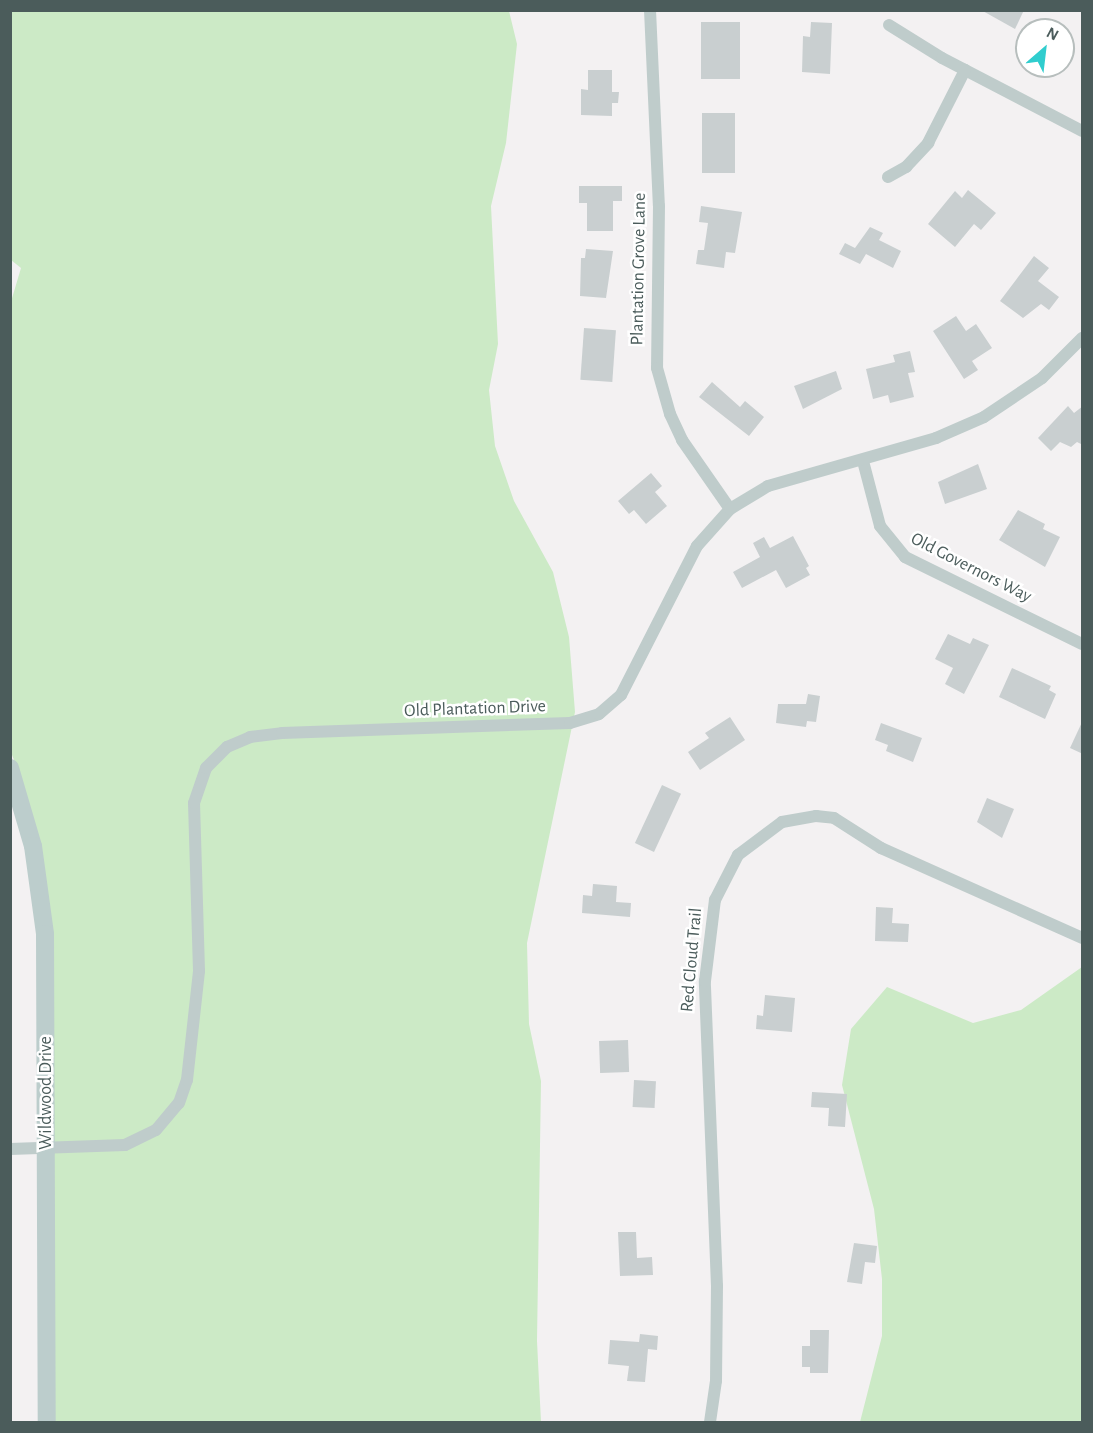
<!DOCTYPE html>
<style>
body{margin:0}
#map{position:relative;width:1093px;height:1433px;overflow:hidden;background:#f3f1f2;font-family:"Alegreya Sans",sans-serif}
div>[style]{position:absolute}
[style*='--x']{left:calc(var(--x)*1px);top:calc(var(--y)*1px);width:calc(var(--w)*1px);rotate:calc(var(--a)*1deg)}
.green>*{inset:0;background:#cceac6}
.building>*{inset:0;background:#c9cfd0;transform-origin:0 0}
.street>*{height:12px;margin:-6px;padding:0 6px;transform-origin:6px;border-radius:6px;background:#bfcccb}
.secondary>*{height:18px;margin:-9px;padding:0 9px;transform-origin:9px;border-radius:9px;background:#bccdcc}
span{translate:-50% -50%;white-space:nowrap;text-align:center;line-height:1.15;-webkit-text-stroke:5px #fff;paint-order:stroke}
.street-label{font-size:18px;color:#4b5c5b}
.frame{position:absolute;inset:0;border:12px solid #4b5c5b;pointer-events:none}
.north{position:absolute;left:1015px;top:18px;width:60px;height:60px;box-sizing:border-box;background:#fff;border:2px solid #b7bebd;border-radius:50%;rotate:28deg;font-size:16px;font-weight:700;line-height:24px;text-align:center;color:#4b5c5b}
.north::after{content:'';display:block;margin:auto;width:21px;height:27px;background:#30cdce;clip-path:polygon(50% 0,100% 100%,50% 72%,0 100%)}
</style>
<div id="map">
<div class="green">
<div style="clip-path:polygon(11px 11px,509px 11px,517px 44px,506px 143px,491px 206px,498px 344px,489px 390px,495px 446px,514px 501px,553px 572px,569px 637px,575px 712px,527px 943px,529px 1024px,541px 1081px,537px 1341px,541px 1422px,54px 1422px,53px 1010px,19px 772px,10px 750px,10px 305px,21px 268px,11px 260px)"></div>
<div style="clip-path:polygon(1082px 967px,1082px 1422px,860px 1422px,882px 1336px,882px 1279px,874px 1209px,842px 1085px,851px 1029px,887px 987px,973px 1023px,1021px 1010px)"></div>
</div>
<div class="building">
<div style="clip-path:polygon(981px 10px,1024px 10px,1015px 29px)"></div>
<div style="left:701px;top:22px;width:39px;height:57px"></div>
<div style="clip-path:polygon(811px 22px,832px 23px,830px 74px,802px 72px,803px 36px,810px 37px)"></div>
<div style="clip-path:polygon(588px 70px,612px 70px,612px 92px,619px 92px,618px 103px,612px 103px,612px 116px,581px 115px,581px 89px,588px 90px)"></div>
<div style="left:702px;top:113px;width:33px;height:60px"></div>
<div style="clip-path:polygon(579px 186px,622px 186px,622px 201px,613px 201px,613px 231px,587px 231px,587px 203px,579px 203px)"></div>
<div style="clip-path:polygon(968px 190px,996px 213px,981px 230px,974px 224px,955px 247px,928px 224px,955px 191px,962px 198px)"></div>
<div style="clip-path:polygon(701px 206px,742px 212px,735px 253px,726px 252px,724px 268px,696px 264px,698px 250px,704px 250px,708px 223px,699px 222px)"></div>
<div style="clip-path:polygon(870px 227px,883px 233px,879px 240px,901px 251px,893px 268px,866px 254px,860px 264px,839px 254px,845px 243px,855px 248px)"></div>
<div style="clip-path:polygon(586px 249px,613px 251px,606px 298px,580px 296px,581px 258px,585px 258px)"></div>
<div style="clip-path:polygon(1034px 256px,1049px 268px,1038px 281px,1059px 297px,1049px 310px,1041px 304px,1023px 318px,1000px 301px)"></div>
<div style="clip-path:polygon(956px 316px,966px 331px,976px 324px,992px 348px,972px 361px,978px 370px,964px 379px,933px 331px)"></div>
<div style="left:584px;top:328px;width:32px;height:52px;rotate:4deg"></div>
<div style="clip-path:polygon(910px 351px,915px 372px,908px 373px,914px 397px,890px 403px,888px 395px,873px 399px,866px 369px,895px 362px,893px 355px)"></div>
<div style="clip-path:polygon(836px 371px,842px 389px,803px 409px,794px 386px)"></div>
<div style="clip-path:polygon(712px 382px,740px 407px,745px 401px,764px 417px,749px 436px,699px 397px)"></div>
<div style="clip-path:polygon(1068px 406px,1074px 413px,1083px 406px,1083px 445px,1077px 442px,1071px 447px,1060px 442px,1051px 451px,1038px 438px)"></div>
<div style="clip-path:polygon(978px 464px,987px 489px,945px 504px,938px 482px)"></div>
<div style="clip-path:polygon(651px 473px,662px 486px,655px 492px,667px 506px,646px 524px,634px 510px,629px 514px,618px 501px)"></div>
<div style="clip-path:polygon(1018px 510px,1045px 524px,1043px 529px,1060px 537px,1045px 567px,999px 540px)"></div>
<div style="clip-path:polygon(793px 536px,809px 566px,806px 568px,810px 575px,786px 588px,776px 570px,742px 588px,733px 572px,760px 557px,753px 543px,764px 537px,770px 548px)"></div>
<div style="clip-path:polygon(948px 634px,970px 644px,973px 638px,989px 645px,964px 694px,945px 684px,953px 668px,935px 659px)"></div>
<div style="clip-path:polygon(1012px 668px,1051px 686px,1049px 690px,1056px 694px,1045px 719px,999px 697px)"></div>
<div style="clip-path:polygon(808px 694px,820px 696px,816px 722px,807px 721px,806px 727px,776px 723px,778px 704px,806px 704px)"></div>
<div style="clip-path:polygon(730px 717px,745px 740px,700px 770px,688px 752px,709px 738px,705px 733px)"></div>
<div style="clip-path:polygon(1083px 720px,1083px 754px,1070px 748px)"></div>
<div style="clip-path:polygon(881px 723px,922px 738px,913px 762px,886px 751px,888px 745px,875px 740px)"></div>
<div style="left:662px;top:785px;width:21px;height:64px;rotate:25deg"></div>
<div style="clip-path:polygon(987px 798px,1014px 809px,1002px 838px,977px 822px)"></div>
<div style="clip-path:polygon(593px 884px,617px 886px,616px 902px,631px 903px,630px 917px,582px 913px,583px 895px,592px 896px)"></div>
<div style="clip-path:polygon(876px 907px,893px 908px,892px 923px,909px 924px,908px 942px,875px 941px)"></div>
<div style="clip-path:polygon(765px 995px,795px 998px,792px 1032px,756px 1029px,757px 1015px,763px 1016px)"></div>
<div style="left:628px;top:1040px;width:32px;height:29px;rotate:88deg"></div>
<div style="left:634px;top:1080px;width:22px;height:27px;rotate:3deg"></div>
<div style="clip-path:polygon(812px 1092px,847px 1094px,845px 1127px,828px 1126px,829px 1108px,811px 1107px)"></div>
<div style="clip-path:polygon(618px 1232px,636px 1232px,637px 1258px,652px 1257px,653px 1275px,620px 1276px)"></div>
<div style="clip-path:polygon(854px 1243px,877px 1246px,875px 1263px,865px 1262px,862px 1284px,847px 1282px)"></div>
<div style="clip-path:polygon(810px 1330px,829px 1330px,828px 1373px,810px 1373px,810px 1367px,802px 1367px,802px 1346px,810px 1346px)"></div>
<div style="clip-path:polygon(640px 1334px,658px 1336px,657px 1350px,648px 1349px,645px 1382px,627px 1381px,629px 1366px,608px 1364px,610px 1340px,639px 1342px)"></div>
</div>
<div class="street">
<div style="--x:650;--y:10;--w:196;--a:87.4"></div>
<div style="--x:659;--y:206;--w:162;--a:90.7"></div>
<div style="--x:657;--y:368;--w:48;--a:74.2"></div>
<div style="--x:670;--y:414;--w:29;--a:65"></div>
<div style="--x:682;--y:440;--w:84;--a:55.2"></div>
<div style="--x:889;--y:25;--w:62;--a:31.9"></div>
<div style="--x:942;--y:58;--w:158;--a:27.5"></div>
<div style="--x:888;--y:177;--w:21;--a:-29"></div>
<div style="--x:906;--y:167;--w:33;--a:-47"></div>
<div style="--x:928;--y:143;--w:82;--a:-63.1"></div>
<div style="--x:863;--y:461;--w:67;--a:75.3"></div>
<div style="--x:880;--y:526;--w:40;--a:51"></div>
<div style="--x:905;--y:557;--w:197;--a:26.2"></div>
<div style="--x:10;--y:1149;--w:115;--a:-2"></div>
<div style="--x:125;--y:1145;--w:34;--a:-26"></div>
<div style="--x:156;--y:1130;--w:35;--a:-50"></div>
<div style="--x:179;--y:1103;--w:24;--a:-71"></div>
<div style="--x:187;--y:1080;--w:110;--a:-83.7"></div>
<div style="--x:199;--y:971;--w:168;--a:-91.7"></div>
<div style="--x:194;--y:803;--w:37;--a:-71"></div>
<div style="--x:206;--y:768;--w:30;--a:-45"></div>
<div style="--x:227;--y:747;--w:25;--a:-23"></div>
<div style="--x:250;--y:737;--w:32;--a:-7"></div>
<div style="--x:282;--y:733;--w:288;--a:-2"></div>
<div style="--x:570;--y:723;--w:30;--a:-17"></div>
<div style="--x:599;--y:714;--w:29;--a:-41"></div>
<div style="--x:621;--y:695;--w:167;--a:-63"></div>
<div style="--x:697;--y:546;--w:50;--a:-48.3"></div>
<div style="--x:730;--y:509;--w:44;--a:-31.2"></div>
<div style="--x:768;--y:486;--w:175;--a:-15.9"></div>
<div style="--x:936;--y:438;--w:52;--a:-23.6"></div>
<div style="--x:984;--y:417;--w:70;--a:-33.9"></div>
<div style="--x:1042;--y:378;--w:57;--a:-45"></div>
<div style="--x:710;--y:1422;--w:41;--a:-81.7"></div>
<div style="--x:716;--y:1381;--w:95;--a:-89.4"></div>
<div style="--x:717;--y:1286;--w:305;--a:-92.3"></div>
<div style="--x:705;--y:981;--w:82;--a:-83"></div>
<div style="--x:715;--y:900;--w:51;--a:-62.9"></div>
<div style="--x:738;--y:855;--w:55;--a:-36.9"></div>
<div style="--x:782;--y:822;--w:35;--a:-10"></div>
<div style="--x:816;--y:816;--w:18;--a:6"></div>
<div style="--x:834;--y:818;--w:56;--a:32.6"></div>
<div style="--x:881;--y:848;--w:220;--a:24.1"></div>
</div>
<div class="secondary">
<div style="--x:10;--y:768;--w:81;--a:73.6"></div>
<div style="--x:33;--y:846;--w:89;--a:82.2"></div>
<div style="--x:45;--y:934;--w:488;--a:89.8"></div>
</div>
<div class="street-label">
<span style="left:639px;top:269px;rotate:-89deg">Plantation Grove Lane</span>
<span style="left:971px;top:568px;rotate:27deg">Old Governors Way</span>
<span style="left:475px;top:709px;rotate:-2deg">Old Plantation Drive</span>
<span style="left:692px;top:960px;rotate:-85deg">Red Cloud Trail</span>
<span style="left:46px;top:1093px;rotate:-90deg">Wildwood Drive</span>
</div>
<div class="frame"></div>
<div class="north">N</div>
</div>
